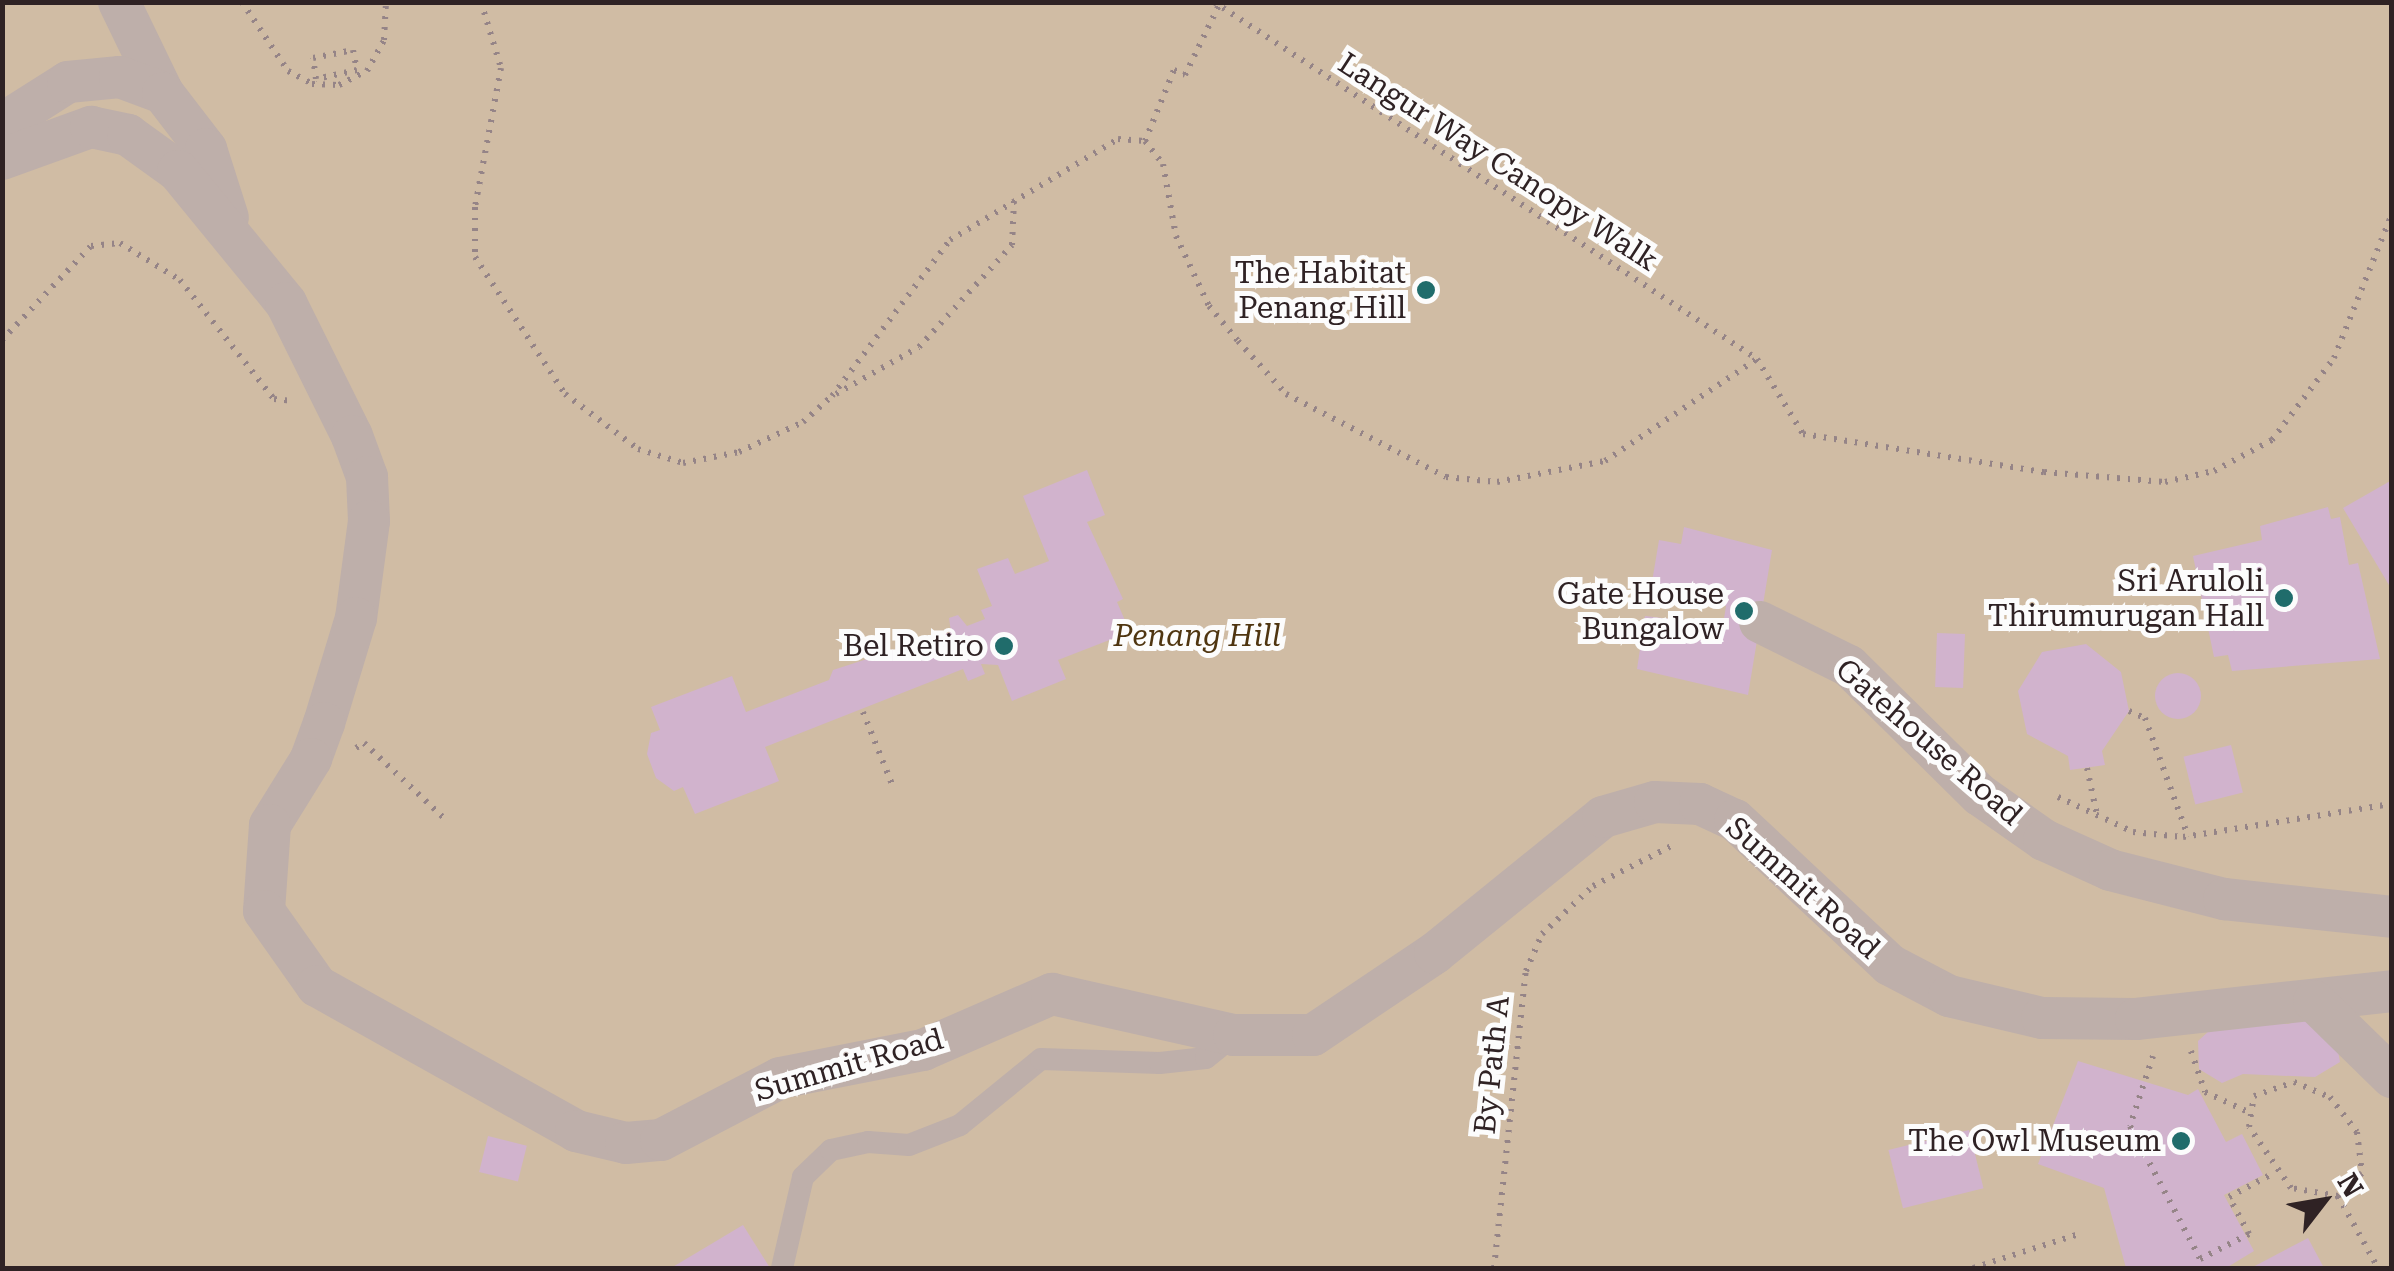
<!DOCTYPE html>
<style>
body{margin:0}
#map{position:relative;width:2394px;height:1271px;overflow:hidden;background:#fee8ec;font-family:"Roboto Serif",serif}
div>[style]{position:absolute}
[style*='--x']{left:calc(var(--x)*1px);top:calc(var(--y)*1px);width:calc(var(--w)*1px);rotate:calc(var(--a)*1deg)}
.green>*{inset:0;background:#d0bca4;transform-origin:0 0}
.building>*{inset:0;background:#d1b3cd;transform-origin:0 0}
.round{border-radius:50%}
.path>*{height:6px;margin-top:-3px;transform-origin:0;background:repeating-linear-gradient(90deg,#958487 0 2.5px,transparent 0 10.5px)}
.service>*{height:22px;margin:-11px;padding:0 11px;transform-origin:11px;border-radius:11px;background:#beafaa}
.minor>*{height:42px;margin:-21px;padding:0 21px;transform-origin:21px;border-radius:21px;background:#beafaa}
.dots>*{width:28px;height:28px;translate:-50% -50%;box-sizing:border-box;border:5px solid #fcfcfc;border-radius:50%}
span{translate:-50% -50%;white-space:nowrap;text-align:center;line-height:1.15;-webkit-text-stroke:10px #fcfcfc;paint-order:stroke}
.street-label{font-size:30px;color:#2f2224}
.poi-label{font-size:30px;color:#2f2224}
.right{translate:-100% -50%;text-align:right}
.park-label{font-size:30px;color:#4f3510;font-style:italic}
.frame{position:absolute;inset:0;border:5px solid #2f2224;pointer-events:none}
.north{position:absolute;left:2274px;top:1151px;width:100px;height:100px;-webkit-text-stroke:8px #fcfcfc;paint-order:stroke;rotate:59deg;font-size:28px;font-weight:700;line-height:40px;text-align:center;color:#2f2224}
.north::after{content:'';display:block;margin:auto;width:35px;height:45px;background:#2f2224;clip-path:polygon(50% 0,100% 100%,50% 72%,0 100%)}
</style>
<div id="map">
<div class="green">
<div style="left:2px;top:3px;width:2389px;height:1265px"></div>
</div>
<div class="building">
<div style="clip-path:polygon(1087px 470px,1105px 515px,1087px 522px,1123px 599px,1117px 602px,1130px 632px,1058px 660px,1066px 679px,1012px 701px,998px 665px,981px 664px,985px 674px,968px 681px,963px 669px,765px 747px,779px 781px,695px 814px,683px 787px,674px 791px,656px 778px,647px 754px,651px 733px,660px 730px,651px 707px,732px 676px,746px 712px,829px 680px,833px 670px,951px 632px,949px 618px,958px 615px,967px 626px,985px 619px,981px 610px,992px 606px,977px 569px,1008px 558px,1015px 574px,1049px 561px,1023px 496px)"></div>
<div style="clip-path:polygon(2392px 480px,2392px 590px,2343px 508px)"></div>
<div style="clip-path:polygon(2328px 507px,2331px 519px,2340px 517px,2349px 565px,2358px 563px,2380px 659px,2232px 671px,2228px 655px,2214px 657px,2193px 556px,2262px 540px,2260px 526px)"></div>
<div style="clip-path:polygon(1684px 527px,1772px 550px,1748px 695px,1637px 669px,1645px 616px,1723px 625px,1726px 606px,1650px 594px,1659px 540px,1681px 544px)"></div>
<div style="left:1937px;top:633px;width:28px;height:54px;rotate:2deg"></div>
<div style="clip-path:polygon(2086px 644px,2121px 672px,2129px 711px,2102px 751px,2105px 765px,2070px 770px,2068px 756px,2027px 734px,2018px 691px,2042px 652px)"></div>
<div class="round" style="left:2155px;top:673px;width:46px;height:46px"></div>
<div style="left:2231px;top:745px;width:49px;height:49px;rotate:76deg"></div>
<div style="clip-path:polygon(2313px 1015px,2337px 1045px,2340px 1062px,2315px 1077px,2243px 1074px,2222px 1083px,2199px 1069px,2198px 1041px,2220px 1021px,2288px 1024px)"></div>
<div style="clip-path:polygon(2078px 1061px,2188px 1095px,2198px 1089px,2226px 1142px,2242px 1134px,2263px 1175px,2224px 1195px,2254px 1251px,2226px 1268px,2126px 1268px,2104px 1188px,2038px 1164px)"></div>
<div style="left:1969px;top:1130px;width:60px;height:83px;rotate:76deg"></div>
<div style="left:488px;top:1136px;width:40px;height:37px;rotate:14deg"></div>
<div style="clip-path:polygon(743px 1225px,770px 1268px,671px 1268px)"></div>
<div style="clip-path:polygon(2308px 1238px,2324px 1268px,2251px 1268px)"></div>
</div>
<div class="path">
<div style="--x:242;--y:2;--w:83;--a:56.3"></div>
<div style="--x:288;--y:71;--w:27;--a:28"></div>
<div style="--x:312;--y:84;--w:27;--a:2"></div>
<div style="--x:339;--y:85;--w:31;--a:-27"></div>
<div style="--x:367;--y:71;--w:35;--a:-61"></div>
<div style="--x:384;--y:40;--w:38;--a:-87"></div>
<div style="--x:481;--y:2;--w:69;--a:73.1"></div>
<div style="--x:501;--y:68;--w:141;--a:100.6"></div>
<div style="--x:475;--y:207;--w:50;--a:90"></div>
<div style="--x:475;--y:257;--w:164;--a:56.7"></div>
<div style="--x:565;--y:394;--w:91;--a:37"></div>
<div style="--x:638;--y:449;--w:47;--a:17.3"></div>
<div style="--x:683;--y:463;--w:57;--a:-11.1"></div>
<div style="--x:739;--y:452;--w:71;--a:-25.1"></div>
<div style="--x:803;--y:422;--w:39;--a:-42"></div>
<div style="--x:832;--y:396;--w:196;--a:-52.9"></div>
<div style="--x:950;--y:240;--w:196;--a:-31"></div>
<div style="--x:1118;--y:139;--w:27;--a:4"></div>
<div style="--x:1214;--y:2;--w:650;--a:33.32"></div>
<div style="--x:1757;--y:359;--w:88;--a:58.5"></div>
<div style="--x:1803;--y:434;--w:244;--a:9"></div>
<div style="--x:2044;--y:472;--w:121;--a:4.7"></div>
<div style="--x:2165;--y:482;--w:50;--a:-12.7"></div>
<div style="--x:2214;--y:471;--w:66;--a:-28.1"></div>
<div style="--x:2272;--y:440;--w:103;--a:-52.9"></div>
<div style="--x:2334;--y:358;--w:155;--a:-68.1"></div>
<div style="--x:353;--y:50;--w:20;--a:79"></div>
<div style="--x:357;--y:70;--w:42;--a:167.6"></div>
<div style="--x:316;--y:79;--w:21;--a:-98"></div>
<div style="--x:313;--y:58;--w:41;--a:-11.3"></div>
<div style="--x:1145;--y:141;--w:29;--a:52"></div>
<div style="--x:1163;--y:164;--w:73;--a:79.8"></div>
<div style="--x:1176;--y:236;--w:77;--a:64.8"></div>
<div style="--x:1209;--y:306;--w:45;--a:50.4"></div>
<div style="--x:1238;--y:341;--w:72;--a:47.8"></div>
<div style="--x:1286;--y:394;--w:180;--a:27.4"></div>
<div style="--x:1446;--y:477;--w:51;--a:5.6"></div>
<div style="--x:1497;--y:482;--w:110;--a:-11"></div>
<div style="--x:1605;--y:461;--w:183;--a:-33.9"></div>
<div style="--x:1145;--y:141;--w:77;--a:-67.8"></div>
<div style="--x:1174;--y:70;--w:12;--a:24"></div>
<div style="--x:1185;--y:75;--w:78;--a:-64.1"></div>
<div style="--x:2;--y:340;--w:129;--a:-46.6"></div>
<div style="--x:91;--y:246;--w:29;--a:-6"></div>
<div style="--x:120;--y:243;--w:70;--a:31.7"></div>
<div style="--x:180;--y:280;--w:152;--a:51.7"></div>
<div style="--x:274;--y:399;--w:18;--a:6"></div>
<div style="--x:836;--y:394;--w:95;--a:-29.5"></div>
<div style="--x:919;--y:347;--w:138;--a:-47.6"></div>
<div style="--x:1012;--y:245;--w:44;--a:-87.4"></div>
<div style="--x:2129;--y:711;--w:17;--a:24"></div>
<div style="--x:2145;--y:718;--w:126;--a:70"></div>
<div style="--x:863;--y:712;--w:78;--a:68.1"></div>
<div style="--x:356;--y:748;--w:9;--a:-32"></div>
<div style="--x:364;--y:743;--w:112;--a:43.2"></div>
<div style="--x:2087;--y:768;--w:48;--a:78"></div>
<div style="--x:2058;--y:797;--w:83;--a:25"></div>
<div style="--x:2133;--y:832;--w:50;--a:5.7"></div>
<div style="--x:2183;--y:837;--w:212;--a:-9"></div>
<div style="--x:2191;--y:1051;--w:43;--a:71.1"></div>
<div style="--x:2205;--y:1092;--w:47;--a:24.9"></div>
<div style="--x:2153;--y:1056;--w:74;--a:108.2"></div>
<div style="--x:2130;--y:1126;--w:150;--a:62.2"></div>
<div style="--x:2200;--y:1259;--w:55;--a:-27"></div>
<div style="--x:2249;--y:1234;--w:42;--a:-118.4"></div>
<div style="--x:2229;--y:1197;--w:51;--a:-28.1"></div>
<div style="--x:2294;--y:1082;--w:39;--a:23"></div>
<div style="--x:2330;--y:1097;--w:44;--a:52.4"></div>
<div style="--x:2357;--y:1132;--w:41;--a:83"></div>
<div style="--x:2362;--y:1173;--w:33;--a:136"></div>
<div style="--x:2338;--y:1196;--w:48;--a:-170.3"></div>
<div style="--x:2291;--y:1188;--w:74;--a:-124.5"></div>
<div style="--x:2249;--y:1127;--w:31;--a:-81"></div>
<div style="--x:2254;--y:1096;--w:42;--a:-19.3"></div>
<div style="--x:2338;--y:1196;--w:82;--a:60.9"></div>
<div style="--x:1494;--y:1268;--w:299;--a:-83.9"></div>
<div style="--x:1526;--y:971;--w:40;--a:-66.6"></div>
<div style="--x:1542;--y:934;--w:70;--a:-43.3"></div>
<div style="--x:1593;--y:886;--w:92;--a:-27.1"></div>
<div style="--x:1973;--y:1268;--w:111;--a:-17.8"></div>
</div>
<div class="service">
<div style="--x:782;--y:1268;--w:93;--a:-77"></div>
<div style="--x:803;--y:1177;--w:39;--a:-44"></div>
<div style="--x:831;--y:1150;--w:38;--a:-12"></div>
<div style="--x:868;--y:1142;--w:41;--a:4.2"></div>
<div style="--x:909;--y:1145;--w:55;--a:-21.4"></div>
<div style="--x:960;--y:1125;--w:104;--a:-39.2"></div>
<div style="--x:1041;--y:1059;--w:119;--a:1.9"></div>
<div style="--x:1160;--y:1063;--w:46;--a:-6.2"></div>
<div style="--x:1206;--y:1058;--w:36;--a:-39"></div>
</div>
<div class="minor">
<div style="--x:119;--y:2;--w:101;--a:64.2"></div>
<div style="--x:2;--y:124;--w:78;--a:-32.5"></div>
<div style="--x:68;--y:82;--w:52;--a:-5.5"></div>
<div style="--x:120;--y:77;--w:46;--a:20.4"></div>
<div style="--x:163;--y:93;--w:71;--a:52.5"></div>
<div style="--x:206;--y:149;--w:72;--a:72.3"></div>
<div style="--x:2;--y:159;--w:95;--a:-19.8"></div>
<div style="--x:91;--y:127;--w:38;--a:12"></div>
<div style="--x:128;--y:135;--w:62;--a:35.8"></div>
<div style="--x:178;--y:171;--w:171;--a:50.7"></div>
<div style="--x:286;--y:303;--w:148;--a:63.6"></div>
<div style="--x:352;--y:436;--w:44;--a:69.9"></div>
<div style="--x:367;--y:477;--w:44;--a:87.4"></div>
<div style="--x:369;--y:521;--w:98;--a:97.6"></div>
<div style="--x:356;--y:618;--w:110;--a:106.9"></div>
<div style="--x:324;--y:723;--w:38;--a:110"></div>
<div style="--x:311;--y:759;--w:78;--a:121.8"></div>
<div style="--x:270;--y:825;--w:86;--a:94"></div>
<div style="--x:264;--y:911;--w:92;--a:54.8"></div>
<div style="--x:317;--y:986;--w:297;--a:29.2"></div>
<div style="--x:576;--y:1131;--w:51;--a:13.5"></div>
<div style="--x:626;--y:1143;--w:35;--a:-5"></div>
<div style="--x:661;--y:1140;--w:134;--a:-27.5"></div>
<div style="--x:780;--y:1078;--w:146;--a:-11.1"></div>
<div style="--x:923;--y:1050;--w:141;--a:-23.5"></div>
<div style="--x:1052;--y:994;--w:187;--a:12.7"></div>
<div style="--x:1234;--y:1035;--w:79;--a:0"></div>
<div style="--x:1313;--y:1035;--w:147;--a:-33.9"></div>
<div style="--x:1435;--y:953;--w:216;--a:-39"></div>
<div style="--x:1603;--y:817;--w:54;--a:-16.1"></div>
<div style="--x:1655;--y:802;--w:45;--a:2.5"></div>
<div style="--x:1700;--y:804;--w:38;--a:25"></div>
<div style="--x:1735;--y:820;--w:212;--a:43.1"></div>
<div style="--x:1890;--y:965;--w:67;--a:27.7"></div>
<div style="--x:1949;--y:996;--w:96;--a:13.3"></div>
<div style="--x:2042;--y:1018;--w:94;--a:0.6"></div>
<div style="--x:2136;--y:1019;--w:258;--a:-6.2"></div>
<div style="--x:1760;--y:622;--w:99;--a:26.3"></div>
<div style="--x:1849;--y:666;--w:184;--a:44.6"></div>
<div style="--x:1980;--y:795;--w:78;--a:35.1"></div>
<div style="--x:2044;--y:840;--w:72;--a:24.4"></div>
<div style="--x:2110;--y:870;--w:118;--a:14.3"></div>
<div style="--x:2224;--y:899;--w:169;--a:6.1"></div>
<div style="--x:2314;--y:1001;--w:109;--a:44.3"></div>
</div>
<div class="dots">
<div style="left:1426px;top:290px;background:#206c6b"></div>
<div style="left:2284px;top:598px;background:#206c6b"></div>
<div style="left:1744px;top:611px;background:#206c6b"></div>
<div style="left:1004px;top:646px;background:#206c6b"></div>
<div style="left:2181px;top:1141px;background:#206c6b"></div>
</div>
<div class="street-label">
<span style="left:1498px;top:162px;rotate:33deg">Langur Way Canopy Walk</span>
<span style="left:1929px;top:742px;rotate:41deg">Gatehouse Road</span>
<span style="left:1803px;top:888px;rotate:42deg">Summit Road</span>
<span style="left:849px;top:1065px;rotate:-16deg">Summit Road</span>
<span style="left:1492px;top:1065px;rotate:-84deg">By Path A</span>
</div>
<div class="poi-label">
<span class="right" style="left:1406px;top:290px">The Habitat<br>Penang Hill</span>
<span class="right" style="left:2264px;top:598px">Sri Aruloli<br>Thirumurugan Hall</span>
<span class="right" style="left:1724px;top:611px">Gate House<br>Bungalow</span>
<span class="right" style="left:984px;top:646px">Bel Retiro</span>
<span class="right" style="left:2161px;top:1141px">The Owl Museum</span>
</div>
<div class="park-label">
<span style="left:1197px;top:636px">Penang Hill</span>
</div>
<div class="frame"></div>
<div class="north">N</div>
</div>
